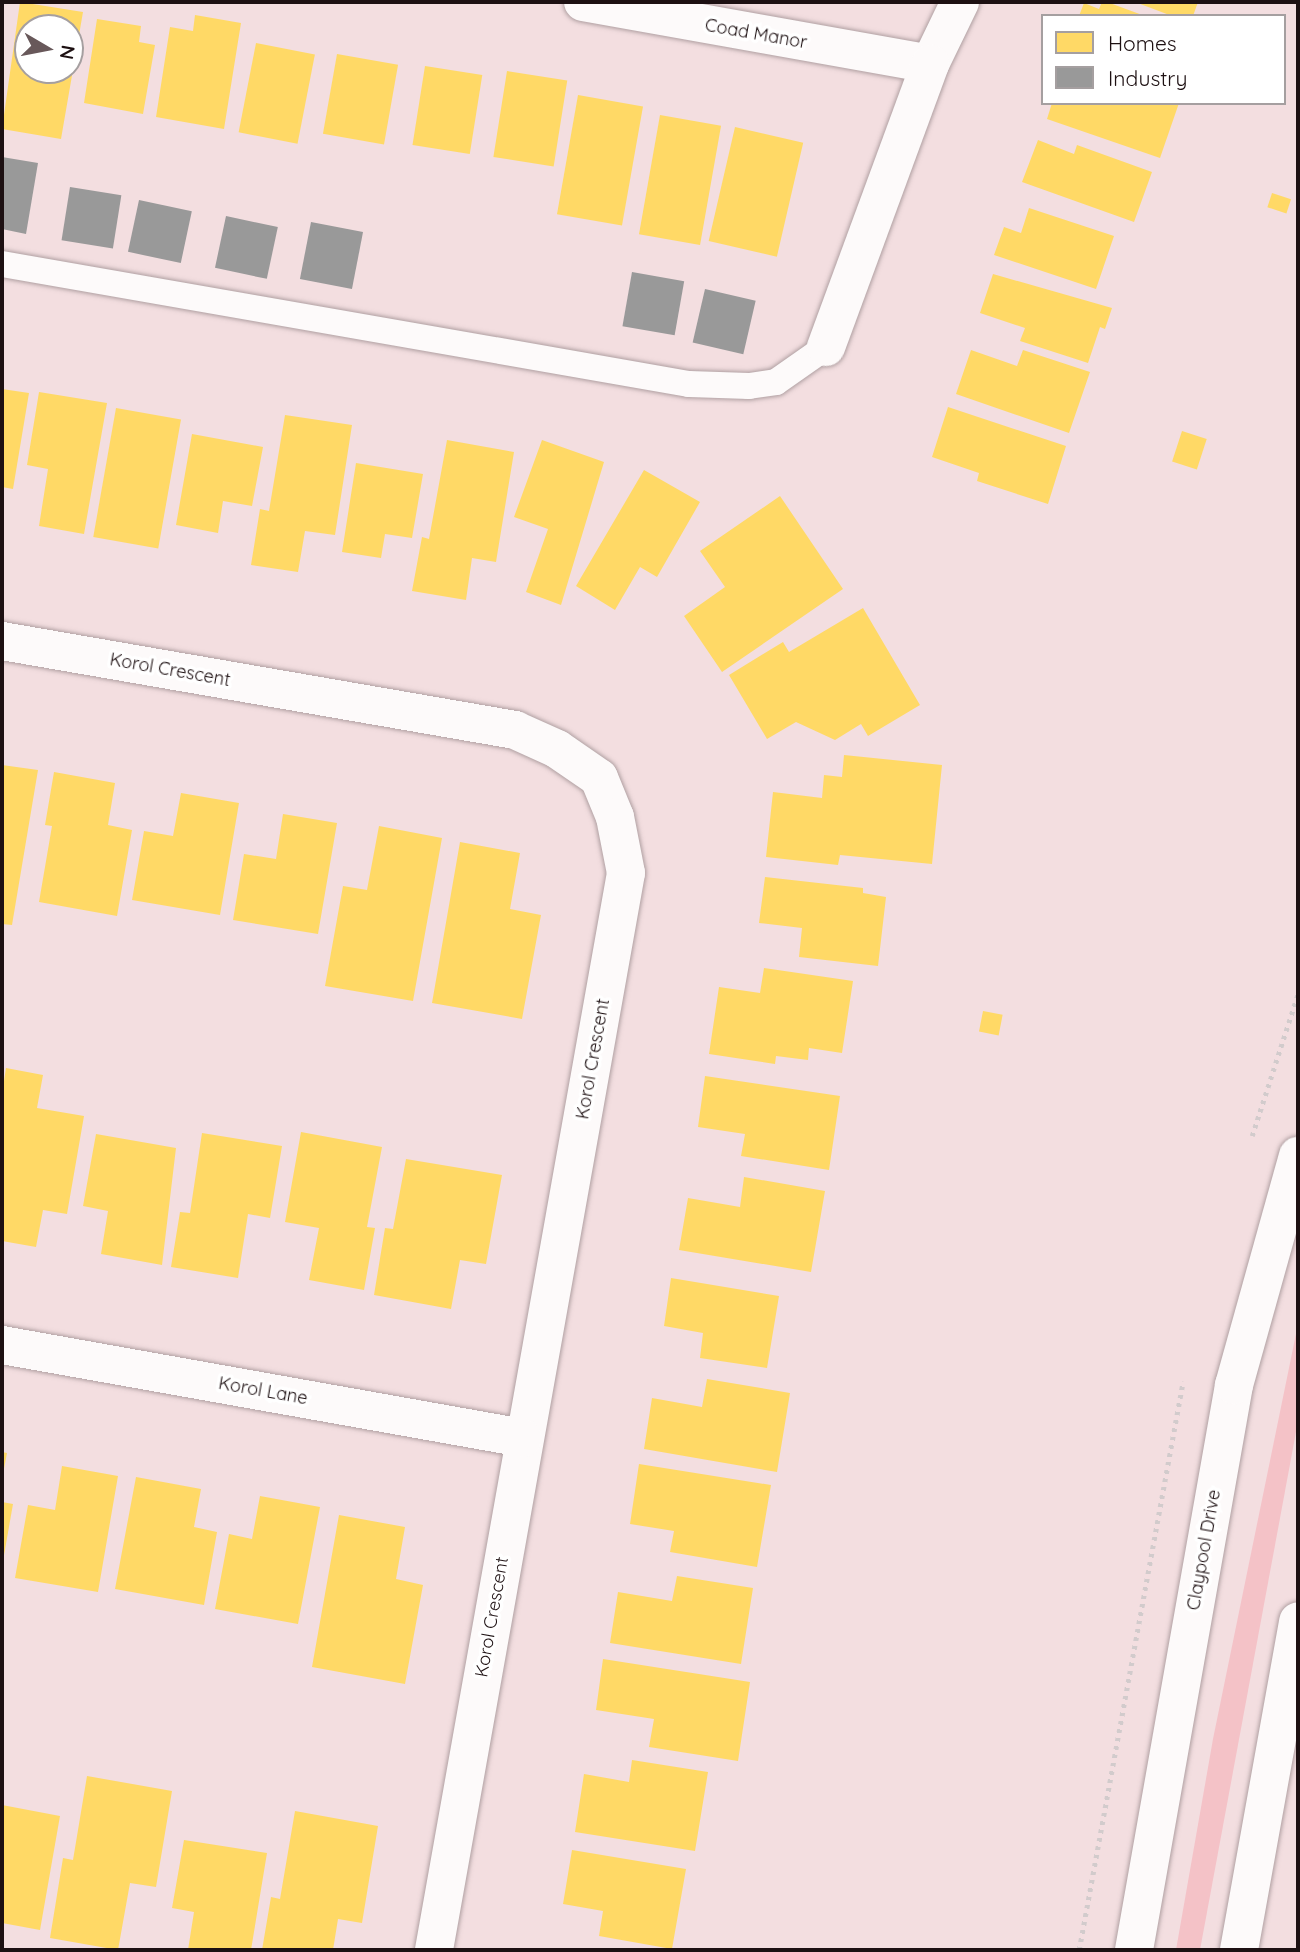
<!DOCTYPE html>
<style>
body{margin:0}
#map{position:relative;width:1300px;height:1952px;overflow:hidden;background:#f3dee0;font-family:Quicksand,sans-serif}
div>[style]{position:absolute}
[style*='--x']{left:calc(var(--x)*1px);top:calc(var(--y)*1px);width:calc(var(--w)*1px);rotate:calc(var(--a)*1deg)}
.green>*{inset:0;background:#f4c2c7}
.homes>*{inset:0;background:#ffd966;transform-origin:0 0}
.industry>*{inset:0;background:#999;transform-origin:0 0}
.path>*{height:4.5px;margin-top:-2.25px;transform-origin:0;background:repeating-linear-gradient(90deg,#d2cbcc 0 3.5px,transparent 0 8.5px)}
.roads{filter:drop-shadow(0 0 2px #b0a0a2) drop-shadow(0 0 2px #b0a0a2)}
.lane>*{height:26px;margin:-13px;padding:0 13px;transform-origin:13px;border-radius:13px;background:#fdfafa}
.street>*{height:38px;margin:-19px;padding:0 19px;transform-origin:19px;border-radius:19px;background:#fdfafa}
.secondary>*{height:38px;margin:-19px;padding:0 19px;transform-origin:19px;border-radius:19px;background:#fdfafa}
span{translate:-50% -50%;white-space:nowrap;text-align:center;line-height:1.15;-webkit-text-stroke:7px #fff;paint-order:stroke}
.street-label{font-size:18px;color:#1d1012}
.frame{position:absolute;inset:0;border:4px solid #1d1012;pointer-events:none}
.legend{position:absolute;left:1041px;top:14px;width:245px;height:91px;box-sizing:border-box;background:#fff;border:2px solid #a59fa0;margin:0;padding:9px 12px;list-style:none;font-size:21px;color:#1d1012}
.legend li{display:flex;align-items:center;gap:14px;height:35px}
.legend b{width:35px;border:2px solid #a59fa0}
.north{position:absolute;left:14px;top:14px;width:70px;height:70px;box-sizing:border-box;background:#fff;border:2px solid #a59fa0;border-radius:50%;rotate:100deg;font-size:19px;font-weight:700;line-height:28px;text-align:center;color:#1d1012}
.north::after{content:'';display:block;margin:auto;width:24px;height:32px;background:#68585a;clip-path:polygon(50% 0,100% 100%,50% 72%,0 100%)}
</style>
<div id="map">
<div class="green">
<div style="clip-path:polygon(1298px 1324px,1298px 1421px,1200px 1950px,1176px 1950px,1213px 1739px)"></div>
</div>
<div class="homes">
<div style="clip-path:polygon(evenodd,20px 2px,83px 12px,61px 139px,2px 129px,20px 2px,28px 28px,70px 28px,70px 70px,28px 70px,28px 28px)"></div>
<div style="clip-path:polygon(1102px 2px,1107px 2px,1145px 16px,1079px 16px,1084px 3px,1099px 9px)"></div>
<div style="clip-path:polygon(1135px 2px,1198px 2px,1193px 16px,1172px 16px)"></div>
<div style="clip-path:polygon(195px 15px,241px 23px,224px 129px,156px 117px,170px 27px,193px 31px)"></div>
<div style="clip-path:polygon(97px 19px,141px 26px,139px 42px,155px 45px,143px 114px,84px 103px)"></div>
<div style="left:256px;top:43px;width:60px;height:91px;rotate:11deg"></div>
<div style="left:337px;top:54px;width:62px;height:81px;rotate:10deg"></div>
<div style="left:425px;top:66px;width:58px;height:80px;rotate:9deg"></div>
<div style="left:507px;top:71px;width:61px;height:87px;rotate:9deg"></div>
<div style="left:578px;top:95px;width:66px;height:121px;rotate:10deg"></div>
<div style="clip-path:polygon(1052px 103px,1179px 103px,1160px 158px,1047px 119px)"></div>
<div style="left:660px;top:115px;width:62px;height:121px;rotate:10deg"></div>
<div style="left:735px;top:127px;width:70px;height:117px;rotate:13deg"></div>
<div style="clip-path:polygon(1038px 140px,1074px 154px,1077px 145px,1152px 172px,1134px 222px,1022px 182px)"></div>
<div style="left:1272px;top:193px;width:20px;height:15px;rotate:18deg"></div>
<div style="clip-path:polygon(1029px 208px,1114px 236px,1096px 289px,994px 255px,1004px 227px,1021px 233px)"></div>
<div style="clip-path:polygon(993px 274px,1112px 308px,1105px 329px,1100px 327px,1088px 363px,1020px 341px,1025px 328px,980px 313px)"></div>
<div style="clip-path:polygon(971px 350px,1017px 366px,1023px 350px,1090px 372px,1069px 433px,956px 394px)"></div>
<div style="clip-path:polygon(2px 389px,29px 393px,13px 489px,2px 487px)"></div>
<div style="clip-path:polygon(39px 392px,107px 403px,84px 534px,39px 526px,48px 469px,27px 465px)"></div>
<div style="clip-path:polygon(948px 407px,1066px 446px,1048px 504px,977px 481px,979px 473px,932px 457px)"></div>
<div style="left:116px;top:408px;width:66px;height:131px;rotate:10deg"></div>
<div style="clip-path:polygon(285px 415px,352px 425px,335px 535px,305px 531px,298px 572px,251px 565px,260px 509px,269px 511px)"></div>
<div style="left:1182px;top:431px;width:26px;height:32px;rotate:18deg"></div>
<div style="clip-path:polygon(192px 434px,263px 447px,252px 506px,223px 501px,218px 533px,176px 525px)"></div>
<div style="clip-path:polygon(447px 440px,514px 452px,496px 562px,472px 558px,466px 600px,412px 591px,422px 537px,429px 539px)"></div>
<div style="clip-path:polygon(542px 440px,604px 462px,561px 605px,526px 592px,548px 529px,514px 517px)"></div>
<div style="clip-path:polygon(356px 463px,423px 474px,412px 538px,385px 534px,381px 558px,342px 552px)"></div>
<div style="clip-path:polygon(644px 470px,700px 502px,657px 577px,640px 567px,615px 610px,576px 586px)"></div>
<div style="clip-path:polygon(780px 496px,843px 589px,722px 672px,684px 616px,725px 587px,700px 551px)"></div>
<div style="clip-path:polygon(863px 608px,920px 705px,868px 736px,861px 724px,835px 740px,796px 722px,767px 739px,729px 675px,783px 642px,789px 652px)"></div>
<div style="clip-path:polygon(844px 755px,942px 765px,932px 864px,840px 855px,838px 865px,766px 857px,773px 792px,822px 798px,824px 775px,842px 777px)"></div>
<div style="clip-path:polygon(2px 765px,38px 770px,12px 925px,2px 924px)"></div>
<div style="clip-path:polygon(54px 772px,115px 783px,108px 825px,132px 830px,117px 916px,39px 902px,52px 826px,45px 825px)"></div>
<div style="clip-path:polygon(181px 793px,239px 803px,220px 915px,132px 900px,144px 831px,173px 836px)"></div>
<div style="clip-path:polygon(283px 814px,337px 823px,318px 934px,233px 920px,244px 854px,276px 859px)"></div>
<div style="clip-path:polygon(379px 826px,442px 838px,413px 1001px,325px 986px,343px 886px,367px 890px)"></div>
<div style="clip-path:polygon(460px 842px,520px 853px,510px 909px,541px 915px,522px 1019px,432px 1003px)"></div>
<div style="clip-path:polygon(765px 877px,863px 888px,863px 893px,886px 897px,878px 966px,799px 957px,802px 928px,759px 923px)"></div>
<div style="clip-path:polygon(764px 968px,853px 981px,842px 1053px,809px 1048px,808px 1060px,776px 1056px,775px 1064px,709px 1054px,719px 987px,760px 993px)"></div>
<div style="left:983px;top:1011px;width:20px;height:21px;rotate:11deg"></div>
<div style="clip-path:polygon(6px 1068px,43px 1075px,37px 1108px,84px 1116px,67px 1214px,43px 1210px,36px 1247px,2px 1241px,2px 1094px)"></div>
<div style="clip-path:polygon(705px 1076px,840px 1096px,829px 1170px,741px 1156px,745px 1134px,698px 1127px)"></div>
<div style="clip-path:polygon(301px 1132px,382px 1147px,367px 1227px,375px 1228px,364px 1290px,309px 1280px,319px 1228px,285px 1222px)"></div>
<div style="clip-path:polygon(202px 1133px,282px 1146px,270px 1218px,248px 1214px,238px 1278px,171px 1267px,180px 1212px,190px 1213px)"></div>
<div style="clip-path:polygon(96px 1134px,176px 1148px,162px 1265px,101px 1254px,108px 1211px,83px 1206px)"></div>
<div style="clip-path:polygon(406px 1159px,502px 1175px,486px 1264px,460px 1260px,451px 1309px,374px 1295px,385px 1228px,393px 1229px)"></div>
<div style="clip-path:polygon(744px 1177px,825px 1191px,811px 1272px,679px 1250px,688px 1198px,740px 1207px)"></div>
<div style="clip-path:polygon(671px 1278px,779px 1296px,767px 1368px,700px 1358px,703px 1333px,664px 1326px)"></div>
<div style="clip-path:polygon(707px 1379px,790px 1393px,777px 1472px,644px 1449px,652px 1398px,702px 1407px)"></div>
<div style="clip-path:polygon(2px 1452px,7px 1453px,3px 1474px,2px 1474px)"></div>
<div style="clip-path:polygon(639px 1464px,771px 1485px,757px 1567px,670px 1552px,674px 1531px,630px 1524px)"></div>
<div style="clip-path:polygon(62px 1466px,118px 1476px,98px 1592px,15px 1578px,28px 1505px,55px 1510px)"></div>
<div style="clip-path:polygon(136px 1477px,201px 1489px,194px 1527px,217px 1532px,204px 1605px,115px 1589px)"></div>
<div style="clip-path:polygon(260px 1496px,320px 1507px,298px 1624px,215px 1609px,229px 1534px,252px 1539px)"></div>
<div style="clip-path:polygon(2px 1502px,13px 1504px,3px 1561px,2px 1561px)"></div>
<div style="clip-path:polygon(339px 1515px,405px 1527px,396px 1579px,423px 1585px,405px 1684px,312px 1667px)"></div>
<div style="clip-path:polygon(677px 1576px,753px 1588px,741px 1664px,610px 1643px,618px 1592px,672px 1601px)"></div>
<div style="clip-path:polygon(603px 1659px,750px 1682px,738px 1761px,649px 1747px,654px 1719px,596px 1710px)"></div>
<div style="clip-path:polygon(632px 1760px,708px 1772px,695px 1851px,575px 1832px,584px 1774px,629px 1782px)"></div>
<div style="clip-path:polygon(87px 1776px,172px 1791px,156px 1887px,130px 1883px,118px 1950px,50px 1938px,63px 1858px,73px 1860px)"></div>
<div style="clip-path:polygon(2px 1805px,60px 1816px,40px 1930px,2px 1923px)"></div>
<div style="clip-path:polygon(295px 1811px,378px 1826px,362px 1923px,338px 1919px,333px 1950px,262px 1950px,271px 1897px,280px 1899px)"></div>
<div style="clip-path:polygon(184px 1840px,267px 1853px,251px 1950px,188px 1950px,194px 1912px,172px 1908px)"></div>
<div style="clip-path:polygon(572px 1850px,686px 1869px,672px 1949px,599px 1936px,603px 1911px,563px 1904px)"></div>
</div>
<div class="industry">
<div style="clip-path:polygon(2px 157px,38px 163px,26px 234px,2px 229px)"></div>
<div style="left:70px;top:187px;width:52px;height:54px;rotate:9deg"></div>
<div style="left:139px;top:200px;width:54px;height:53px;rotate:12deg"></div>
<div style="left:226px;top:216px;width:53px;height:53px;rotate:12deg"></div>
<div style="left:311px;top:222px;width:53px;height:58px;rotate:11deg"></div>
<div style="left:632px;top:272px;width:53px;height:55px;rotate:10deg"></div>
<div style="left:705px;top:289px;width:52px;height:55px;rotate:13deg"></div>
</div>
<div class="path">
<div style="--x:1252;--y:1136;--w:149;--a:-72.1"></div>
<div style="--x:1079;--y:1950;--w:578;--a:-79.64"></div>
</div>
<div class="roads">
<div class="lane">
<div style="--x:2;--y:264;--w:697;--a:9.91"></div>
<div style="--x:689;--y:384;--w:60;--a:1.9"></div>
<div style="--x:749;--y:386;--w:27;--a:-8"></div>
<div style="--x:776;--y:382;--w:61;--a:-35"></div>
</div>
<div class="street">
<div style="--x:583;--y:2;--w:352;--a:10.1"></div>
<div style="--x:930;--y:64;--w:69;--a:-64.2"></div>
<div style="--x:826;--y:347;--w:302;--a:-69.8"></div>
<div style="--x:2;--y:641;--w:521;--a:9.84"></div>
<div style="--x:515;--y:730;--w:46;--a:24.3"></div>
<div style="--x:557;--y:749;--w:51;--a:34.6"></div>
<div style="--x:599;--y:778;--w:42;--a:67.7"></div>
<div style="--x:615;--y:817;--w:57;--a:78.9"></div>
<div style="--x:626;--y:873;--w:1094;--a:100.11"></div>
<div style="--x:2;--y:1345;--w:529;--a:10.12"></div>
</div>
<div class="secondary">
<div style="--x:1134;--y:1950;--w:574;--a:-79.96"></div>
<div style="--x:1234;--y:1385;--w:238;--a:-74.4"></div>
<div style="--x:1239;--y:1950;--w:334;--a:-79.8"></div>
</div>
</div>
<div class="street-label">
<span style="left:756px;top:34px;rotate:10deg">Coad Manor</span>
<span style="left:170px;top:670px;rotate:10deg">Korol Crescent</span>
<span style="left:593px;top:1059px;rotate:-80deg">Korol Crescent</span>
<span style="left:263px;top:1391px;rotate:10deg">Korol Lane</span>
<span style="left:1204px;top:1550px;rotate:-80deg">Claypool Drive</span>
<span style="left:492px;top:1617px;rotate:-80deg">Korol Crescent</span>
</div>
<div class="frame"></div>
<ul class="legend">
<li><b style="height:19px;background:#ffd966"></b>Homes</li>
<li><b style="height:19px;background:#999"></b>Industry</li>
</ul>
<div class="north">N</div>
</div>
